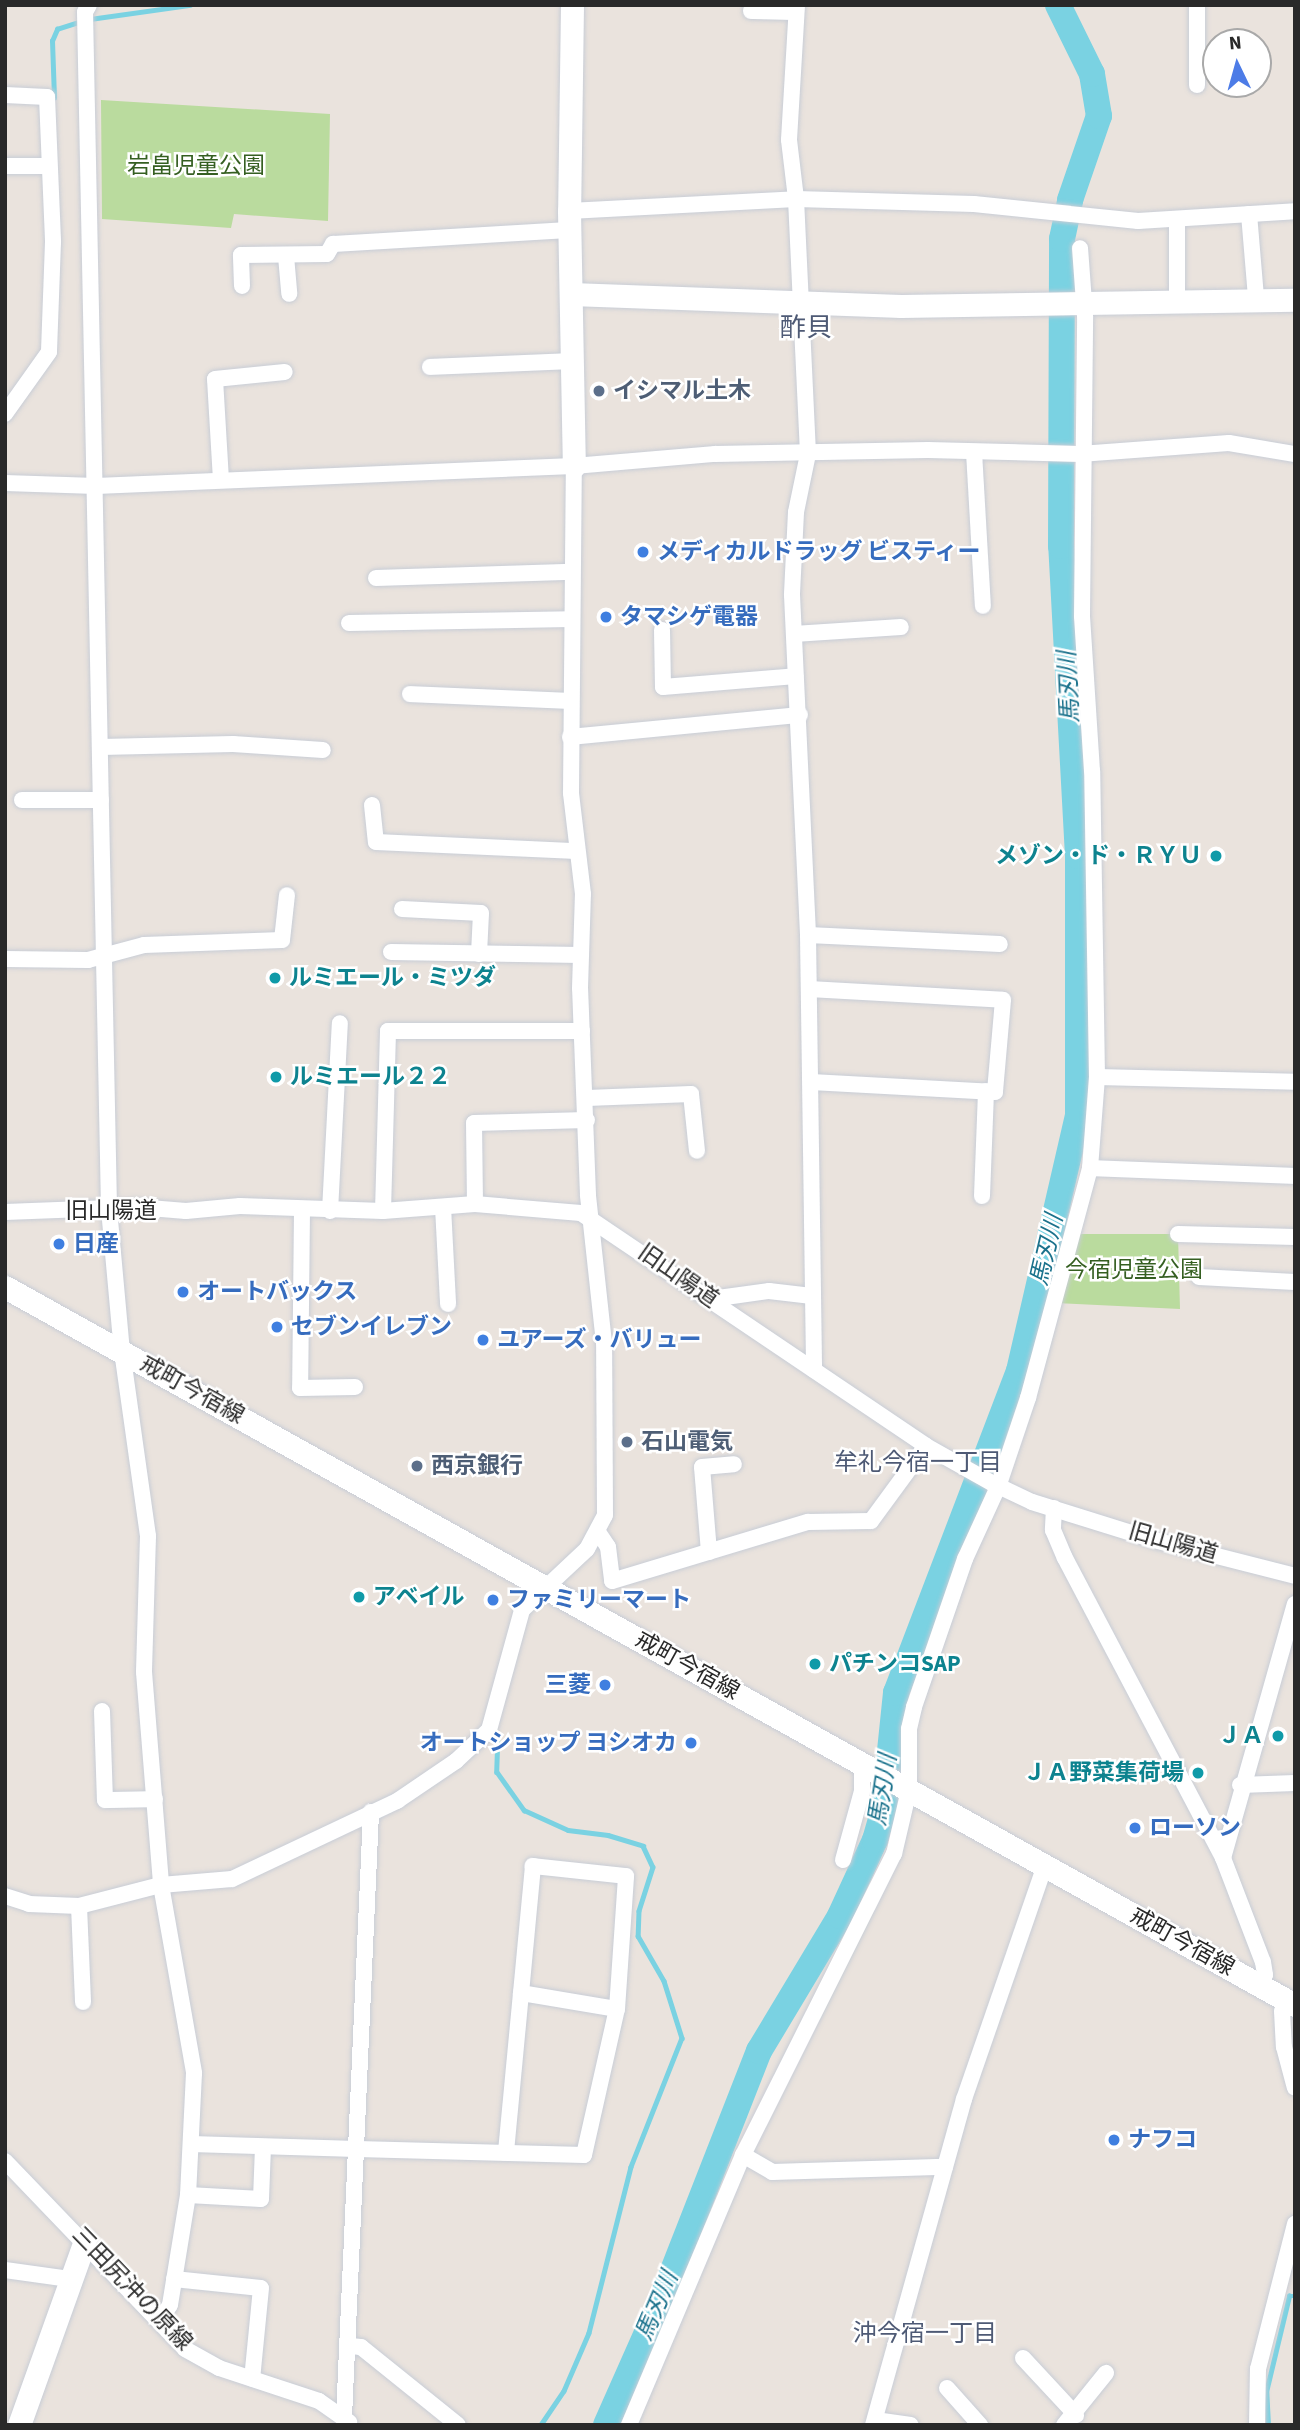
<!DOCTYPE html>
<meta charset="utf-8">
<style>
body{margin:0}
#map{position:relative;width:1300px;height:2430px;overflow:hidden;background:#eae3dd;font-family:"Source Sans 3","Noto Sans JP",sans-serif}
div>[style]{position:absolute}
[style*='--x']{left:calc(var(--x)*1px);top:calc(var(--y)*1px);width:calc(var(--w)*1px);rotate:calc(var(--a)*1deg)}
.green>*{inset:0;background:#badb9e}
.stream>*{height:4.5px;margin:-2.25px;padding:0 2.25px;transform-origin:2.25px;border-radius:2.25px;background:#7ad2e2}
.river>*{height:26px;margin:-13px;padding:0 13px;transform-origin:13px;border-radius:13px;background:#7ad2e2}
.roads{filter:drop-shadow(0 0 2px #c8cdd6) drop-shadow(0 0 2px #c8cdd6)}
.street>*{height:16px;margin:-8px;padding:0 8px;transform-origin:8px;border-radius:8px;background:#fff}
.secondary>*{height:23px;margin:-11.5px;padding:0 11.5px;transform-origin:11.5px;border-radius:11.5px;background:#fff}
.dots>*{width:19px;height:19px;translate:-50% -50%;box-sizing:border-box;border:4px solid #fff;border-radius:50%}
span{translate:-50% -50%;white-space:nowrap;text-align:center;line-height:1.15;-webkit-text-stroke:5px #fff;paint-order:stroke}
.park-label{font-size:23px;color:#355f21}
.service-label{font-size:23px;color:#4e5e75;font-weight:700}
.left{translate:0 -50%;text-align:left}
.shop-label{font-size:23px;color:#366cbe;font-weight:700}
.right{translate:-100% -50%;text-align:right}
.culture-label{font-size:23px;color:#0d838f;font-weight:700}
.street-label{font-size:23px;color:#292929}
.water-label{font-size:24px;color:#1b728c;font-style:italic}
.neighbourhood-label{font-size:24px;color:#4e5a75}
.quarter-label{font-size:26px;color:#4e5a75}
.frame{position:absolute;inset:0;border:7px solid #292929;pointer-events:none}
.north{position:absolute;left:1202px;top:28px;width:70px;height:70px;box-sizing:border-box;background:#fff;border:2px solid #a9a9a9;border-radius:50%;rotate:355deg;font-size:19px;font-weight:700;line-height:28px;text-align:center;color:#292929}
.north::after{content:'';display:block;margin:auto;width:24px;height:32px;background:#4d7ce7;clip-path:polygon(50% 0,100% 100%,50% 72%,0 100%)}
</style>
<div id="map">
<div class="green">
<div style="clip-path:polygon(101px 100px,330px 114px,328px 221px,234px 214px,231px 228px,102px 219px)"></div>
<div style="clip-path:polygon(1074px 1234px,1178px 1234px,1180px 1309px,1056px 1303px)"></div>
</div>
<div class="stream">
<div style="--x:90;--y:19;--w:101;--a:-8"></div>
<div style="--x:54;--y:98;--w:57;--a:-92"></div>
<div style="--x:52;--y:41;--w:13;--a:-67"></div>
<div style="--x:57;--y:29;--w:26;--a:-18"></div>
<div style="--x:498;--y:1734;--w:38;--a:92"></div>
<div style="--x:497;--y:1772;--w:47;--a:54.6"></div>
<div style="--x:524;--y:1810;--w:48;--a:24.4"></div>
<div style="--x:568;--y:1830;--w:40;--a:7.1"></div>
<div style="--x:608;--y:1835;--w:37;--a:17"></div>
<div style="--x:643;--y:1846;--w:23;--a:65"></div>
<div style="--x:653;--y:1867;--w:46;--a:107.7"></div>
<div style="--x:639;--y:1911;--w:25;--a:92"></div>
<div style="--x:638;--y:1936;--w:52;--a:60"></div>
<div style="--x:664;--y:1981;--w:60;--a:72.5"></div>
<div style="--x:682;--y:2038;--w:139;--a:111.6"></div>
<div style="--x:631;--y:2167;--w:171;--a:104.2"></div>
<div style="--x:589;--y:2333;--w:63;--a:113.3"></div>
<div style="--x:564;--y:2391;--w:41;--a:124.1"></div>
<div style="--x:1268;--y:2425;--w:33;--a:-93"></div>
<div style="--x:1266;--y:2392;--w:99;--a:-76.5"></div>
<div style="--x:1289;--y:2296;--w:6;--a:0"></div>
</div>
<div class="river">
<div style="--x:606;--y:2425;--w:136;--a:-66.1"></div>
<div style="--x:661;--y:2301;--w:269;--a:-68.6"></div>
<div style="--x:759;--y:2051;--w:157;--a:-59"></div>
<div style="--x:840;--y:1916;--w:84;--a:-65.3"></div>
<div style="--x:875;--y:1840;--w:32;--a:-74"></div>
<div style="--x:884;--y:1809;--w:117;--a:-84.1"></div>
<div style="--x:896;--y:1693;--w:345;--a:-69.1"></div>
<div style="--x:1019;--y:1371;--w:262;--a:-77"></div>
<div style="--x:1078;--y:1116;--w:260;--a:-90"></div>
<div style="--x:1078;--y:856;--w:310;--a:-93.1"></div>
<div style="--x:1061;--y:546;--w:307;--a:-89.8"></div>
<div style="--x:1062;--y:239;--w:40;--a:-78"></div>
<div style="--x:1070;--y:200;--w:89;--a:-71"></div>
<div style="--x:1099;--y:116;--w:43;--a:-99.5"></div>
<div style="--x:1092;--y:74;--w:77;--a:-116.2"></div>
</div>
<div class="roads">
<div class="street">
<div style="--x:89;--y:5;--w:8;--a:120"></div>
<div style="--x:85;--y:12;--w:1197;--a:88.85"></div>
<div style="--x:109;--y:1209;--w:143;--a:84.8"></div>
<div style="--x:122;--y:1351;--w:187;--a:82"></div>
<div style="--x:148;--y:1536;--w:136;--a:91.7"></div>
<div style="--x:144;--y:1672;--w:214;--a:85.4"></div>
<div style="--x:161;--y:1885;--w:191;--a:80"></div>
<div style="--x:194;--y:2073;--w:122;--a:92.8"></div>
<div style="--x:188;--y:2195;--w:111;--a:99.3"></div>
<div style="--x:170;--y:2305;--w:17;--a:123"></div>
<div style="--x:797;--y:5;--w:135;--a:93.4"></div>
<div style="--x:789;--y:140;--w:59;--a:83.2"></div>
<div style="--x:796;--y:199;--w:255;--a:87.3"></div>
<div style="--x:808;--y:454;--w:59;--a:101.7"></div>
<div style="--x:796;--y:512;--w:83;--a:92.8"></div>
<div style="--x:792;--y:595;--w:340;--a:87.3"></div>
<div style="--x:808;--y:935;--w:435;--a:89.2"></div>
<div style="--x:1197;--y:5;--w:80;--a:90"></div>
<div style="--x:751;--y:11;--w:45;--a:1.3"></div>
<div style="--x:5;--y:95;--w:42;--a:2.7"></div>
<div style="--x:47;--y:97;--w:145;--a:87.6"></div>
<div style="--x:53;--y:242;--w:110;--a:92.1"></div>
<div style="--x:49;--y:352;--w:76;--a:125.4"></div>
<div style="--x:5;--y:166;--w:44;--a:0"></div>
<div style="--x:569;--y:211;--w:227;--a:-3"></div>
<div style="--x:796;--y:199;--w:178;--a:1.6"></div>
<div style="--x:974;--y:204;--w:165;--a:5.9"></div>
<div style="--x:1138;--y:221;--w:157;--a:-3.6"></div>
<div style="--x:1249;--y:214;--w:84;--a:85.2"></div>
<div style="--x:1177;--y:221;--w:80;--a:90"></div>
<div style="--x:286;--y:256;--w:38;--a:85"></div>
<div style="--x:242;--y:286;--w:31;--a:-92"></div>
<div style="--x:241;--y:255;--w:86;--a:-0.7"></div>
<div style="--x:327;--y:254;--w:12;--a:-59"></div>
<div style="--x:333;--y:244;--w:236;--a:-3.4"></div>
<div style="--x:430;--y:367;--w:141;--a:-2.4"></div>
<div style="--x:974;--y:452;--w:154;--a:86.7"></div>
<div style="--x:221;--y:480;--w:101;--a:-93.4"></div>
<div style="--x:215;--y:379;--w:70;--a:-5.7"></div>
<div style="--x:5;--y:483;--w:91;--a:1.9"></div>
<div style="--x:96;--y:486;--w:478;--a:-2.4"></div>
<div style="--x:574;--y:466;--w:142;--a:-4.9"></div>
<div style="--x:715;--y:454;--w:213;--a:-1.1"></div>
<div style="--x:928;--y:450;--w:152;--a:1.5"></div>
<div style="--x:1080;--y:454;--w:149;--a:-4.2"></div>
<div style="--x:1229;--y:443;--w:67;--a:9.5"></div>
<div style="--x:376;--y:578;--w:196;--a:-1.8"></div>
<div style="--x:349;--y:623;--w:222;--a:-1"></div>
<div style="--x:662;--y:630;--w:57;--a:89"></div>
<div style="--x:663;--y:687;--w:133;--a:-4.7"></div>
<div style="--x:794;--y:634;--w:107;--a:-3.7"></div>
<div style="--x:410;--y:694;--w:159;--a:2.5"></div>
<div style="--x:570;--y:737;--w:231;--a:-5.5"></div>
<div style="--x:101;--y:747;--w:132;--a:-1.3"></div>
<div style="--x:233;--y:744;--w:90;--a:3.8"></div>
<div style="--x:22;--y:800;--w:79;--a:0"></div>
<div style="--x:372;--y:805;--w:37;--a:84"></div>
<div style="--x:376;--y:842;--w:201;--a:2.6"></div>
<div style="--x:402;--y:909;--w:79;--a:2.9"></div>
<div style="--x:481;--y:913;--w:41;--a:92.8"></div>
<div style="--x:808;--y:935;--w:192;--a:2.7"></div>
<div style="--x:391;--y:952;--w:190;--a:0.9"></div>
<div style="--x:5;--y:959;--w:83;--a:0.7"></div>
<div style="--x:88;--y:960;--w:58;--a:-15"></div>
<div style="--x:144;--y:945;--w:138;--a:-2.1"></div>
<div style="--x:282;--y:940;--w:45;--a:-83.7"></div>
<div style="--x:809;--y:989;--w:194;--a:3.2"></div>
<div style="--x:1003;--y:1000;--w:92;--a:95"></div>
<div style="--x:995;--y:1092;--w:184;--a:-176.9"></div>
<div style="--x:1097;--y:1077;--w:198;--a:1.4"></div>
<div style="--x:587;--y:1098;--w:104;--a:-2.2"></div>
<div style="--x:691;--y:1094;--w:57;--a:84"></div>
<div style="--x:1090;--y:1168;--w:205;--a:2.2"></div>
<div style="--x:982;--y:1196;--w:105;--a:-87.8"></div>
<div style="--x:475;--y:1204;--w:81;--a:-90.7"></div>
<div style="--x:474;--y:1123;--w:113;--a:-1.5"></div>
<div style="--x:443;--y:1207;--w:97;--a:87"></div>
<div style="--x:302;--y:1210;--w:178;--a:90.6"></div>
<div style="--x:300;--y:1388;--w:55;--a:-1"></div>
<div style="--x:330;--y:1211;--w:188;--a:-87"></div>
<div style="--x:383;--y:1211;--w:180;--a:-88.4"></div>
<div style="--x:388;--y:1031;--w:194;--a:0"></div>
<div style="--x:5;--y:1212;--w:132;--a:-2.2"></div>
<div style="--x:137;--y:1207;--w:49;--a:4.7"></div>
<div style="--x:186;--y:1211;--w:54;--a:-5.3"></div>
<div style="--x:240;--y:1206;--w:143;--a:2"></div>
<div style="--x:383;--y:1211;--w:92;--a:-4.4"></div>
<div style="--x:475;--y:1204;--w:106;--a:4.9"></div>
<div style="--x:581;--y:1213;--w:416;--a:34"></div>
<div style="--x:926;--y:1446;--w:76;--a:29.3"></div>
<div style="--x:992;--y:1483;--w:44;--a:25.4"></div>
<div style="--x:1032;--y:1502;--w:128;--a:17.3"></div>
<div style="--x:1154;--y:1540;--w:146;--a:14.3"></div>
<div style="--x:1178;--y:1234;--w:117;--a:1.5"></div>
<div style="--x:1199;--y:1277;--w:96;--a:3"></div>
<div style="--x:711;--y:1299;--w:59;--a:-7.9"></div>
<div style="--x:769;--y:1291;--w:43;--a:6.6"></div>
<div style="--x:1054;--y:1508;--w:22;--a:93"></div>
<div style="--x:1053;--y:1530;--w:30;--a:67"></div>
<div style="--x:1065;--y:1558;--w:339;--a:62.2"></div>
<div style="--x:1223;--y:1858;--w:111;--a:69"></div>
<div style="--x:1263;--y:1962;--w:13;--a:81"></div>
<div style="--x:1265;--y:1975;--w:12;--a:121"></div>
<div style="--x:598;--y:1532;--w:18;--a:56"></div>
<div style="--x:608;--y:1547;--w:34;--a:83"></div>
<div style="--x:612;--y:1581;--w:205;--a:-16.8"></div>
<div style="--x:808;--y:1522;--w:63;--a:-0.9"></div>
<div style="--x:871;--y:1521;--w:93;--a:-53.7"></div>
<div style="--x:709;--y:1552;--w:85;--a:-94.7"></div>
<div style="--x:702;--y:1467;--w:32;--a:-5"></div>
<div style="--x:102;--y:1711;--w:89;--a:88.1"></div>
<div style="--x:105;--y:1800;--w:50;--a:-1.1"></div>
<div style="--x:1240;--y:1785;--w:55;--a:-2.1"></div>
<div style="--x:1223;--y:1858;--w:264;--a:-74.2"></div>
<div style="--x:843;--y:1860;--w:72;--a:-74.6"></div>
<div style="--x:862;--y:1791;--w:26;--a:-90"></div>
<div style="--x:5;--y:1896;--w:25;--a:18"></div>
<div style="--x:29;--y:1904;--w:50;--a:2.3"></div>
<div style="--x:79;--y:1906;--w:85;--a:-14.4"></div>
<div style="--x:161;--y:1885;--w:71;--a:-4.8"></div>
<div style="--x:232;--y:1879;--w:183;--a:-25.3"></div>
<div style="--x:397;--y:1801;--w:71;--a:-34.1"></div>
<div style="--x:456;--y:1761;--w:45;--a:-43.2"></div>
<div style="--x:489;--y:1730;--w:124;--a:-74.6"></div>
<div style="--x:522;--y:1610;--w:89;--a:-43.2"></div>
<div style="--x:587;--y:1549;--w:38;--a:-62"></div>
<div style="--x:605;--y:1515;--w:172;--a:-90.3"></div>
<div style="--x:604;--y:1343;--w:149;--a:-96.2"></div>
<div style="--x:588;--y:1195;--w:207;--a:-92.2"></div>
<div style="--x:580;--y:988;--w:94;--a:-88.2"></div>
<div style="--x:583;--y:894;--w:102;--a:-96.8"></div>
<div style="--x:571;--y:793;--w:327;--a:-89.5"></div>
<div style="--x:79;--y:1906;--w:96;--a:87.6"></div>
<div style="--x:521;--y:1993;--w:97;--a:9.5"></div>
<div style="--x:1287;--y:2000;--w:12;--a:114"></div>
<div style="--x:1282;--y:2011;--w:36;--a:87"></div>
<div style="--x:1284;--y:2047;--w:42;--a:75"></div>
<div style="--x:191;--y:2144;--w:166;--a:1.7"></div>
<div style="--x:357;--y:2149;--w:227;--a:1.5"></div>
<div style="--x:584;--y:2155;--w:150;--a:-77.3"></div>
<div style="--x:617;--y:2009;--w:133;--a:-86.1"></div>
<div style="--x:626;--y:1876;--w:94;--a:-173.9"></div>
<div style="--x:533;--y:1866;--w:288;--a:95.4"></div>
<div style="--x:743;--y:2155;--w:34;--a:30"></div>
<div style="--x:772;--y:2172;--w:173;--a:-1.7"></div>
<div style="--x:5;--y:2161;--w:260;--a:46.2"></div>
<div style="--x:185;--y:2349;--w:39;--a:29"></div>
<div style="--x:219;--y:2368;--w:105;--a:18.3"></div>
<div style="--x:319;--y:2401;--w:37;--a:35"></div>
<div style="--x:188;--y:2195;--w:73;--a:3.1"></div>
<div style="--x:261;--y:2199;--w:52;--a:-87.8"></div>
<div style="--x:5;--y:2270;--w:65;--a:8"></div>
<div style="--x:174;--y:2279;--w:87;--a:5.9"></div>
<div style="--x:261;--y:2288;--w:91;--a:95.6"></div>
<div style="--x:350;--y:2346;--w:11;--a:5"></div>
<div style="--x:361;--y:2347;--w:124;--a:38.8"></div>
<div style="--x:1023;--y:2358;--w:78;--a:47.1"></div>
<div style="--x:947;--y:2388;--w:50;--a:48.3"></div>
<div style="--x:344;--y:2417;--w:606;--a:-87.44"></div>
<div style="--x:875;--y:2420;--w:36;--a:8"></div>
<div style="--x:629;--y:2425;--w:293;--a:-67.1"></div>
<div style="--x:743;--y:2155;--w:337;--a:-63.4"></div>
<div style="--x:894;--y:1854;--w:66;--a:-76.8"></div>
<div style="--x:909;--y:1790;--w:61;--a:-90"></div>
<div style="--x:909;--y:1729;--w:23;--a:-77"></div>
<div style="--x:914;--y:1707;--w:157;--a:-71"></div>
<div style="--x:965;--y:1559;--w:79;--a:-65.4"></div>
<div style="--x:998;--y:1487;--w:94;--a:-71.4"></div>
<div style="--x:1028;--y:1398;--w:238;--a:-74.9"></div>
<div style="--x:1090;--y:1168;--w:91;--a:-85.6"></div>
<div style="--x:1097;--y:1077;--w:306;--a:-90.9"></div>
<div style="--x:1092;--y:771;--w:155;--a:-93.7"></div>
<div style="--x:1082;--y:616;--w:300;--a:-89.4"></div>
<div style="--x:1085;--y:316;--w:68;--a:-94.2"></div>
<div style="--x:873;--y:2425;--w:338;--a:-74.4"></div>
<div style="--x:964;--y:2099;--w:248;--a:-70.9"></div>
<div style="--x:1064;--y:2425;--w:67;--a:-51.1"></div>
<div style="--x:1257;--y:2425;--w:56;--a:-89"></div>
<div style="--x:1258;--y:2369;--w:150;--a:-75.7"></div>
</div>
<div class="secondary">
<div style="--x:572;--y:5;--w:206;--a:90.8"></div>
<div style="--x:569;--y:211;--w:255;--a:88.9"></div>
<div style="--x:571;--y:294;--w:330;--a:2.1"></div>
<div style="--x:901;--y:306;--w:394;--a:-0.9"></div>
<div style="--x:5;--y:1287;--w:1476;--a:29.1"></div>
<div style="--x:19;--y:2425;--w:195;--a:-70.3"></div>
</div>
</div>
<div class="dots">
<div style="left:599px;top:391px;background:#5c6f8a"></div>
<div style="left:643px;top:552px;background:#3f7fe0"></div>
<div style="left:606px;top:617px;background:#3f7fe0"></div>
<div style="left:1216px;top:856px;background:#0f9aa8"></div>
<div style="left:275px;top:978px;background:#0f9aa8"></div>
<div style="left:276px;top:1077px;background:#0f9aa8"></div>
<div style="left:59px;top:1244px;background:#3f7fe0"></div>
<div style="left:183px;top:1292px;background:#3f7fe0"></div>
<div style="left:277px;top:1327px;background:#3f7fe0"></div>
<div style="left:483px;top:1340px;background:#3f7fe0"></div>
<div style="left:627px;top:1442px;background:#5c6f8a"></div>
<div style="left:417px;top:1466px;background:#5c6f8a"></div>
<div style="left:359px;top:1597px;background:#0f9aa8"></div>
<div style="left:493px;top:1600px;background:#3f7fe0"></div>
<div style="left:815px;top:1664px;background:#0f9aa8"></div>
<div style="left:605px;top:1685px;background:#3f7fe0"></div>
<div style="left:1278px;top:1736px;background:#0f9aa8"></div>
<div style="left:691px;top:1743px;background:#3f7fe0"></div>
<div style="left:1198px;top:1773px;background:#0f9aa8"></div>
<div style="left:1135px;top:1828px;background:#3f7fe0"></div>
<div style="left:1114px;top:2140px;background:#3f7fe0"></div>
</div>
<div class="park-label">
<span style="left:196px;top:166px">岩畠児童公園</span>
<span style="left:1134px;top:1270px">今宿児童公園</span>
</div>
<div class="service-label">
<span class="left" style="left:613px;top:391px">イシマル土木</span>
<span class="left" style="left:641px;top:1442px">石山電気</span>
<span class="left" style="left:431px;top:1466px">西京銀行</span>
</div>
<div class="shop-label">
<span class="left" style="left:657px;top:552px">メディカルドラッグ ビスティー</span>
<span class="left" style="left:620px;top:617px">タマシゲ電器</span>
<span class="left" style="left:73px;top:1244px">日産</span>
<span class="left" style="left:197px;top:1292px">オートバックス</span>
<span class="left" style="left:291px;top:1327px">セブンイレブン</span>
<span class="left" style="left:497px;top:1340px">ユアーズ・バリュー</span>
<span class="left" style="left:507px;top:1600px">ファミリーマート</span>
<span class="right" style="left:591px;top:1685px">三菱</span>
<span class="right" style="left:677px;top:1743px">オートショップ ヨシオカ</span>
<span class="left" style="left:1149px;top:1828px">ローソン</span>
<span class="left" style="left:1128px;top:2140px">ナフコ</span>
</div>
<div class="culture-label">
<span class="right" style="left:1202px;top:856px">メゾン・ド・ＲＹＵ</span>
<span class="left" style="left:289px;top:978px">ルミエール・ミツダ</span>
<span class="left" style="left:290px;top:1077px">ルミエール２２</span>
<span class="left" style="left:373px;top:1597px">アベイル</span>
<span class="left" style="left:829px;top:1664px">パチンコSAP</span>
<span class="right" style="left:1264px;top:1736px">ＪＡ</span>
<span class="right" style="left:1184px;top:1773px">ＪＡ野菜集荷場</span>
</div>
<div class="street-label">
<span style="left:111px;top:1211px">旧山陽道</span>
<span style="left:678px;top:1276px;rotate:35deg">旧山陽道</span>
<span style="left:192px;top:1390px;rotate:29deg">戒町今宿線</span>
<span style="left:1173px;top:1543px;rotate:16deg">旧山陽道</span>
<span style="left:687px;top:1666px;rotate:29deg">戒町今宿線</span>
<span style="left:1182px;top:1942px;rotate:29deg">戒町今宿線</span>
<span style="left:132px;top:2289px;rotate:46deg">三田尻沖の原線</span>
</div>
<div class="water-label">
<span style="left:1069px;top:687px;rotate:-93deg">馬刃川</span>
<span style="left:1047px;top:1250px;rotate:-77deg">馬刃川</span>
<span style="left:883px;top:1790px;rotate:-81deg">馬刃川</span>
<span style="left:657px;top:2306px;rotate:-67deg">馬刃川</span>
</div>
<div class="neighbourhood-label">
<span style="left:918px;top:1463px">牟礼今宿一丁目</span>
<span style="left:925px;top:2334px">沖今宿一丁目</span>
</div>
<div class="quarter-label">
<span style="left:806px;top:328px">酢貝</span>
</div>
<div class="frame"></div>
<div class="north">N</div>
</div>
